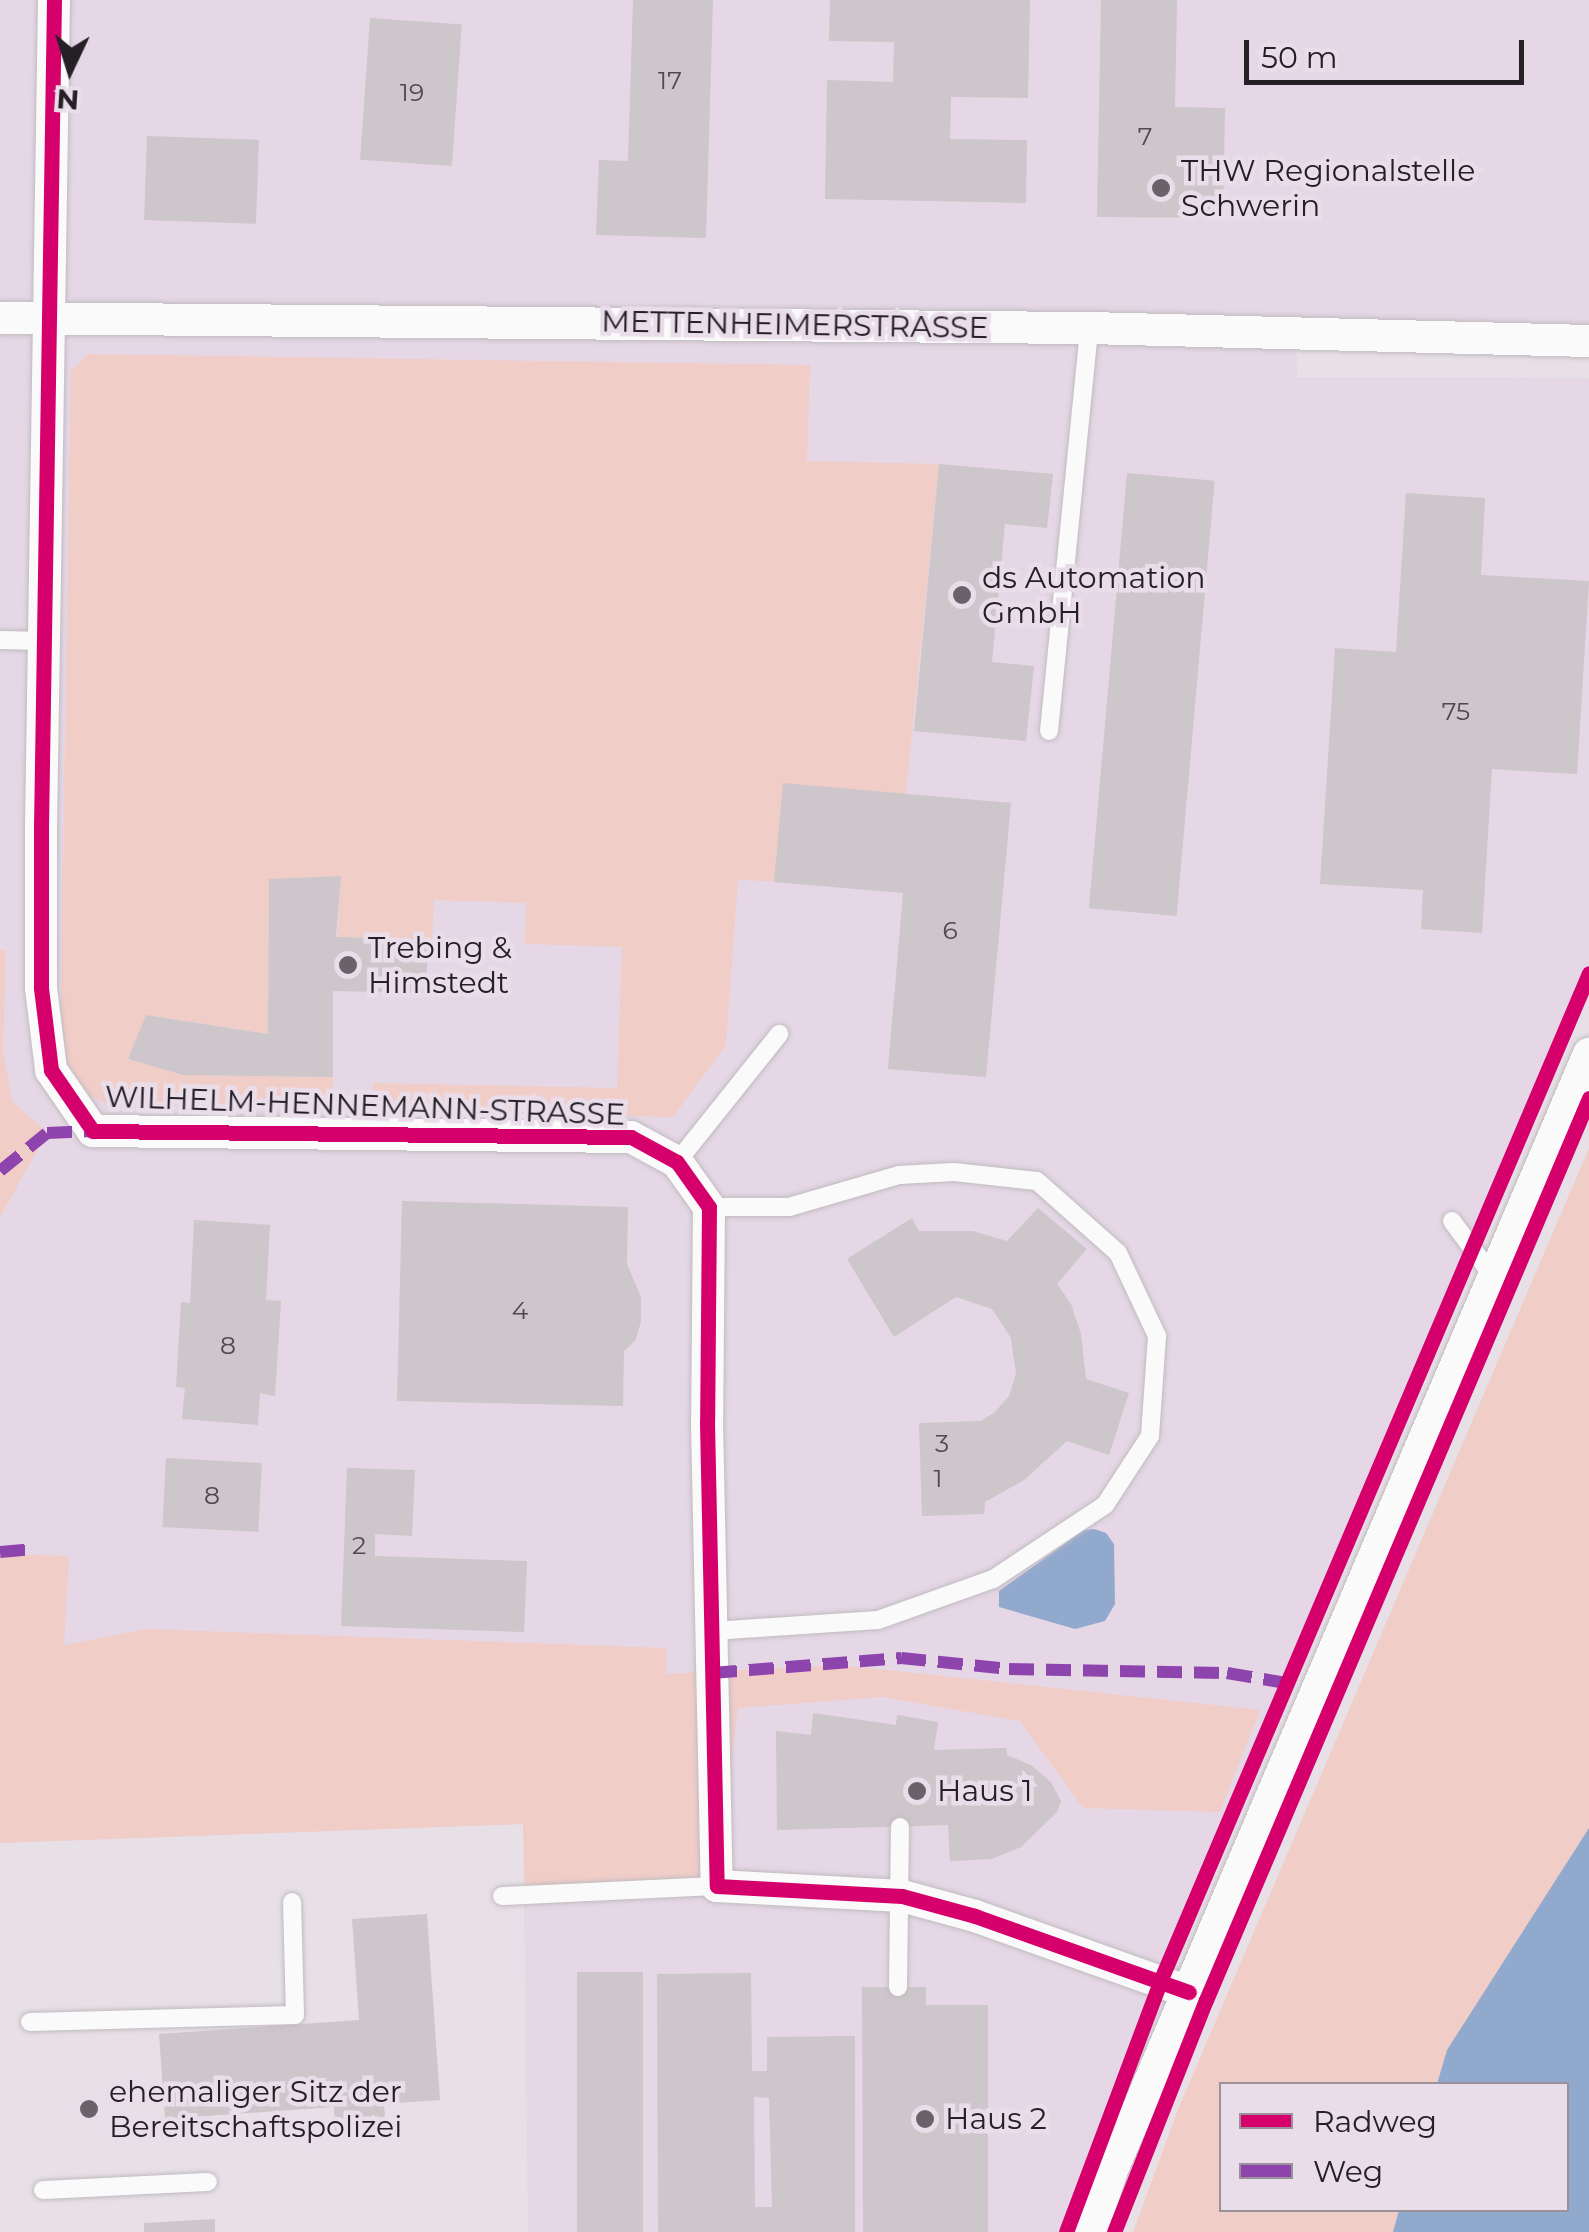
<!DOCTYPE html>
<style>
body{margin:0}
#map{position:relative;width:1589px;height:2232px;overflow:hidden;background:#e7e0e7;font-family:Montserrat,sans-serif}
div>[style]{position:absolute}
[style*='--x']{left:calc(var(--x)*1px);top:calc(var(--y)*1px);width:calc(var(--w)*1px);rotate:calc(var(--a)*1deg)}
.built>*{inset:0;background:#e5d7e5}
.green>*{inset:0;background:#f1cdc8}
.water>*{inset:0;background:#92a9ce}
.building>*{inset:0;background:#cdc6ca;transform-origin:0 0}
.roads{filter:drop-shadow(0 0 2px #c0bbc0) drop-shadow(0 0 2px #c0bbc0)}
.lane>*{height:18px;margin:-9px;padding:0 9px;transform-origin:9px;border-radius:9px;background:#fbfafb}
.street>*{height:32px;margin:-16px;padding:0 16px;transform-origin:16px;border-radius:16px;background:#fbfafb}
.quiet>*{height:12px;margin-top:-6px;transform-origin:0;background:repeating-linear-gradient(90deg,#8e44ad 0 25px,transparent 0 37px)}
.cycleway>*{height:15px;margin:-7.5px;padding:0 7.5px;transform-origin:7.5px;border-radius:7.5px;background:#d6006c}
.dots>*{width:28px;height:28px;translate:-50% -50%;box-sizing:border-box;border:5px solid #eaddea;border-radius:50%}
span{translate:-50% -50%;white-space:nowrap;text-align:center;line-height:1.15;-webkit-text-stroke:9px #eaddea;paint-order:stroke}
.number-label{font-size:25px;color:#4f4a4e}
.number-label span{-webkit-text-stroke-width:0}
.poi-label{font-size:30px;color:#252025}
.left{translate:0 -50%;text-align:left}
.street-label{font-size:30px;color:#252025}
.legend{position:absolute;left:1219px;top:2082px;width:350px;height:130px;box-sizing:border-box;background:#eaddea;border:2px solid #9b919b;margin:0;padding:12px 18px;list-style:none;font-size:30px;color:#252025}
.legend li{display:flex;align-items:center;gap:20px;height:50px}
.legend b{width:50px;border:2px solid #9b919b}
.north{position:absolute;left:20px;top:20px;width:100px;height:100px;-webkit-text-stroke:8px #eaddea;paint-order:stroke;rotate:184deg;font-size:28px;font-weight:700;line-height:40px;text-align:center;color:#252025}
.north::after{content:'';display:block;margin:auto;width:35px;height:45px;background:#252025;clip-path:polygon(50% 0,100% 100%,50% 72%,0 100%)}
.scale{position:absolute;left:1244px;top:40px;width:280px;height:45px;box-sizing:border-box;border:5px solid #252025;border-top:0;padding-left:12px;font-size:30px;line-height:35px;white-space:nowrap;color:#252025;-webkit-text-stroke:8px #eaddea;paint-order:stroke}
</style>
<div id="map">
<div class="built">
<div style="clip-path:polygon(0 0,1589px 0,1589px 341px,1296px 333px,1297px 377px,1589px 378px,1589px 973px,1161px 1979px,1066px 2232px,528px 2232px,523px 1824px,0 1843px)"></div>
</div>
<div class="green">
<div style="clip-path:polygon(87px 354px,810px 365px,807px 461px,939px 464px,906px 794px,774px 882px,738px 879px,726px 1045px,673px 1117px,372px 1111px,373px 1083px,617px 1088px,622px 947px,525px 944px,526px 903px,434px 900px,432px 940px,338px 937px,340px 876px,269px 880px,268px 1034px,147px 1015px,128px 1059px,183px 1075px,333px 1077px,332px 1109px,108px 1104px,76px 1090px,60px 1050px,71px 372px)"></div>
<div style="clip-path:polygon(0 950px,6px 950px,3px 1051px,12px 1101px,47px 1133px,0 1217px)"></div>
<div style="clip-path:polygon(1589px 1148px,1589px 1828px,1448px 2050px,1437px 2084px,1222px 2084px,1222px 2210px,1399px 2210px,1393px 2232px,1133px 2232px,1179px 2107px)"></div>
<div style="clip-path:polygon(0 1554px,69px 1556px,64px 1645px,147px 1629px,666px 1648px,666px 1674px,840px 1665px,1260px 1710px,1220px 1812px,1083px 1808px,1020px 1721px,882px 1697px,738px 1708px,717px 1886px,525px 1895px,523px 1824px,0 1843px)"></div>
</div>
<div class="water">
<div style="clip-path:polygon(1094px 1529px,1106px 1533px,1114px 1544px,1115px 1604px,1105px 1621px,1075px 1629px,999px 1607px,999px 1591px,1084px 1530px)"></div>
<div style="clip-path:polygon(1589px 1828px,1589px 2232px,1393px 2232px,1399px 2210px,1566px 2210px,1566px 2084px,1437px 2084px,1447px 2050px)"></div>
</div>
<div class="building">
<div style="clip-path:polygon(633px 0,713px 0,706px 238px,596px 235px,599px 160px,628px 161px)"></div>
<div style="clip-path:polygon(830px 0,1030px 0,1028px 98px,951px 97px,950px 139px,1027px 140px,1026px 203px,825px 199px,827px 80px,893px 82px,894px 42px,829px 41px)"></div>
<div style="clip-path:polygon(1101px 0,1177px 0,1175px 107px,1225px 108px,1223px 218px,1097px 217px)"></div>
<div style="left:370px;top:18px;width:92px;height:142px;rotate:4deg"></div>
<div style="left:147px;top:136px;width:112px;height:84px;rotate:2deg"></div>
<div style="clip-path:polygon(939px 464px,1053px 474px,1047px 528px,1005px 524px,992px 662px,1034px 666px,1026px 741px,914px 731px)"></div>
<div style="left:1127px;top:473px;width:88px;height:437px;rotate:5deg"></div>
<div style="clip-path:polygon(1406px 493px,1485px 498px,1481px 575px,1589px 581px,1577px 774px,1492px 769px,1482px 933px,1421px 929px,1423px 890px,1320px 884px,1335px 648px,1396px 652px)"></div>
<div style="clip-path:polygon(783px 783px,1011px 803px,986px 1077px,888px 1069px,903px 893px,774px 882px)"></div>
<div style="clip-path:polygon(341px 876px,336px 937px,428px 939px,426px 993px,333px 991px,333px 1077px,183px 1075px,128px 1059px,146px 1015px,268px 1034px,269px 879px)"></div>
<div style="clip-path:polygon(402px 1201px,628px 1207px,627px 1264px,641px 1297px,641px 1322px,635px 1341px,624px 1351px,623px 1406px,397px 1401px)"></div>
<div style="clip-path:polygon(1038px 1208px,1087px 1249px,1057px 1284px,1071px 1304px,1081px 1334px,1086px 1379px,1129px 1393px,1109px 1455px,1067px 1441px,1024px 1480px,985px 1502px,984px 1514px,922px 1516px,919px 1423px,981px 1421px,995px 1412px,1009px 1396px,1016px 1374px,1011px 1338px,992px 1309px,956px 1297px,894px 1337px,847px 1259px,912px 1218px,919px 1231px,973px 1231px,1007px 1241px)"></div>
<div style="clip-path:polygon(194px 1220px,270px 1225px,266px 1300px,281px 1301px,275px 1396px,260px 1393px,258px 1425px,182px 1419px,185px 1388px,176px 1387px,181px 1302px,190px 1303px)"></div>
<div style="left:166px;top:1458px;width:96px;height:69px;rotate:3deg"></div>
<div style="clip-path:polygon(347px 1468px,415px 1470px,412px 1536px,375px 1534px,375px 1556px,527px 1561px,524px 1632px,341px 1626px)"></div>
<div style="clip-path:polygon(813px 1713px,896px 1725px,897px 1715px,938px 1722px,934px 1750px,1006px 1748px,1007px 1755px,1031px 1765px,1051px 1782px,1061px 1801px,1057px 1812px,1021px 1847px,992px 1859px,950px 1861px,948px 1825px,777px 1830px,776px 1731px,811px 1735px)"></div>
<div style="clip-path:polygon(427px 1914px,440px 2100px,384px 2104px,386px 2128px,335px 2132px,334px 2107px,165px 2119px,159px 2034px,359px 2020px,352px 1919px)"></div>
<div style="left:577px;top:1972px;width:66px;height:260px"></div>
<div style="clip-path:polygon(evenodd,751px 1973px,752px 2071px,767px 2071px,767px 2037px,855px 2036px,855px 2232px,658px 2232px,657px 1974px,751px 1973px,754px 2097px,769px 2098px,772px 2207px,755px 2207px,754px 2097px)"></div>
<div style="clip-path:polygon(862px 1987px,926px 1987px,926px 2005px,988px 2005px,988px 2232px,863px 2232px)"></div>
<div style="clip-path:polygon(215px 2219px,215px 2232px,144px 2232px,144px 2223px)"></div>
</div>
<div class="roads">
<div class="lane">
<div style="--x:0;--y:640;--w:42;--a:1.4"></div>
<div style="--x:1049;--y:731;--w:405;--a:-84.3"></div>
<div style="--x:677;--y:1162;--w:164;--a:-51.4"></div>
<div style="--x:709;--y:1207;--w:80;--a:0"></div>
<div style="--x:789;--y:1207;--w:115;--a:-16.2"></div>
<div style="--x:899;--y:1175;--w:55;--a:-3.1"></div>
<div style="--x:954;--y:1172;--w:83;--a:6.2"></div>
<div style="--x:1037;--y:1181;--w:108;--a:41.6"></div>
<div style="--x:1118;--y:1253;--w:92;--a:64.8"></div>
<div style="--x:1157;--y:1336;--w:100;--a:94"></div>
<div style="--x:1150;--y:1436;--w:82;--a:123.1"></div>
<div style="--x:1105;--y:1505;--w:134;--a:146.5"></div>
<div style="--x:993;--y:1579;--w:122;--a:160.4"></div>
<div style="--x:878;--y:1620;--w:166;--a:176.2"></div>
<div style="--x:1452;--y:1221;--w:67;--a:53.5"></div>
<div style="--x:502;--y:1896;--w:215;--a:-2.7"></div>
<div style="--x:898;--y:1987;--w:160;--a:-89.3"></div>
<div style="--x:30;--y:2022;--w:265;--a:-1.5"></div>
<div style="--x:295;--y:2015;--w:113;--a:-91.5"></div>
<div style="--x:43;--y:2190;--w:165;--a:-2.8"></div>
</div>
<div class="street">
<div style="--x:54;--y:0;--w:824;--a:90.9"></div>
<div style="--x:41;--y:824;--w:164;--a:90"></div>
<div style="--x:41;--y:988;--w:83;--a:83"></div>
<div style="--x:51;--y:1070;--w:74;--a:55.5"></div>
<div style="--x:93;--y:1131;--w:538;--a:0.64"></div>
<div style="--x:631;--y:1137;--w:52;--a:28.5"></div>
<div style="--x:677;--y:1162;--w:55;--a:54.6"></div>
<div style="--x:709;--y:1207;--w:215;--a:90.5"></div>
<div style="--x:707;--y:1422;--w:464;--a:88.8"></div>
<div style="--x:717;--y:1886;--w:185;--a:3.1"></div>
<div style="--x:902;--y:1896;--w:76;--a:15.3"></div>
<div style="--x:975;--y:1916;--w:227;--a:19.6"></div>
<div style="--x:0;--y:318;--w:1089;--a:0.53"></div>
<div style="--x:1089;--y:328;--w:500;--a:1.49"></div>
<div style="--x:1091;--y:2232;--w:65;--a:-71.3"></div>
<div style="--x:1112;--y:2170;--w:1214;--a:-66.86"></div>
</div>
</div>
<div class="quiet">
<div style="--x:0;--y:1171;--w:60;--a:-39"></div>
<div style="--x:47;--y:1133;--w:46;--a:-2.5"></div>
<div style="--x:0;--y:1552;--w:34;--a:-5"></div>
<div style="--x:712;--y:1673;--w:190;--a:-4.5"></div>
<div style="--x:901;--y:1658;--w:109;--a:5.8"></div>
<div style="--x:1009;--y:1669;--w:218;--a:1.1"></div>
<div style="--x:1227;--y:1673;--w:60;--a:9.6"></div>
</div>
<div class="cycleway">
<div style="--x:54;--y:0;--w:824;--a:90.9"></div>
<div style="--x:41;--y:824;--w:164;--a:90"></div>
<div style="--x:41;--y:988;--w:83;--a:83"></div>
<div style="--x:51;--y:1070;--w:74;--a:55.5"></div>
<div style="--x:93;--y:1131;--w:538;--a:0.64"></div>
<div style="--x:631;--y:1137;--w:52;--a:28.5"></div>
<div style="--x:677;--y:1162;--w:55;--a:54.6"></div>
<div style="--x:709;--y:1207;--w:215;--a:90.5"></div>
<div style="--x:707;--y:1422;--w:464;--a:88.8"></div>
<div style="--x:717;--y:1886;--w:185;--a:3.1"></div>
<div style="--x:902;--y:1896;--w:76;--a:15.3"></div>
<div style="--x:975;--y:1916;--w:227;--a:19.6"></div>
<div style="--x:1066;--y:2232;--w:270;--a:-69.4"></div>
<div style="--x:1161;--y:1979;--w:1093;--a:-66.95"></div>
<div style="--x:1114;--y:2232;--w:250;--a:-68.4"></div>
<div style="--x:1206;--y:2000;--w:980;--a:-66.99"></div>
</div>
<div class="dots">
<div style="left:1161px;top:188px;background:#696369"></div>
<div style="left:962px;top:595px;background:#696369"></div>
<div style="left:348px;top:965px;background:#696369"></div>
<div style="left:917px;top:1791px;background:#696369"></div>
<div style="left:89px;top:2109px;background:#696369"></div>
<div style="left:925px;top:2119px;background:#696369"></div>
</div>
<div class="number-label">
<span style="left:670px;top:80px">17</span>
<span style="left:412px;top:92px">19</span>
<span style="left:1145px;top:136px">7</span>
<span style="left:1456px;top:711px">75</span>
<span style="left:950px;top:930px">6</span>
<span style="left:520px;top:1310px">4</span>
<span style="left:228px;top:1345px">8</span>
<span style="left:942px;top:1443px">3</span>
<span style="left:938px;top:1478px">1</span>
<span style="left:212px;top:1495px">8</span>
<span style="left:359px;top:1545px">2</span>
</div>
<div class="poi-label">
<span class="left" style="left:1181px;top:188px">THW Regionalstelle<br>Schwerin</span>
<span class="left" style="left:982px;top:595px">ds Automation<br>GmbH</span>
<span class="left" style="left:368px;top:965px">Trebing &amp;<br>Himstedt</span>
<span class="left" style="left:937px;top:1791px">Haus 1</span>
<span class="left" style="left:109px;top:2109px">ehemaliger Sitz der<br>Bereitschaftspolizei</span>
<span class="left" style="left:945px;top:2119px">Haus 2</span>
</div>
<div class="street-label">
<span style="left:795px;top:325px;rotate:1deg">METTENHEIMERSTRASSE</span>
<span style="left:365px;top:1106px;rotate:2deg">WILHELM-HENNEMANN-STRASSE</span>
</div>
<ul class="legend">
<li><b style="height:12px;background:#d6006c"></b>Radweg</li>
<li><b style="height:12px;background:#8e44ad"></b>Weg</li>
</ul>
<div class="north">N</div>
<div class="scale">50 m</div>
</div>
